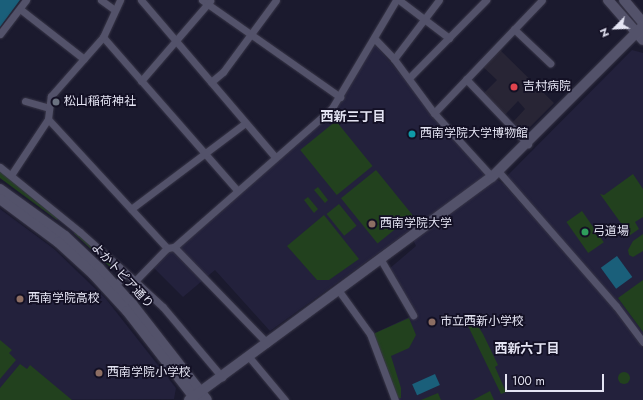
<!DOCTYPE html>
<meta charset="utf-8">
<style>
body{margin:0}
#map{position:relative;width:643px;height:400px;overflow:hidden;background:#1b1a2e;font-family:Jost,"Noto Sans JP",sans-serif}
div>[style]{position:absolute}
[style*='--x']{left:calc(var(--x)*1px);top:calc(var(--y)*1px);width:calc(var(--w)*1px);rotate:calc(var(--a)*1deg)}
.built>*{inset:0;background:#23213c}
.medical>*{inset:0;background:#282535}
.green>*{inset:0;background:#22411e;transform-origin:0 0}
.round{border-radius:50%}
.water>*{inset:0;background:#1a5f7a;transform-origin:0 0}
.roads{filter:drop-shadow(0 0 1px #383647) drop-shadow(0 0 1px #383647)}
.street>*{height:7px;margin:-3.5px;padding:0 3.5px;transform-origin:3.5px;border-radius:3.5px;background:#53526a}
.secondary>*{height:10px;margin:-5px;padding:0 5px;transform-origin:5px;border-radius:5px;background:#53526a}
.dots>*{width:11px;height:11px;translate:-50% -50%;box-sizing:border-box;border:2px solid #131024;border-radius:50%}
span{translate:-50% -50%;white-space:nowrap;text-align:center;line-height:1.15;-webkit-text-stroke:3.5px #131024;paint-order:stroke}
.poi-label{font-size:12px;color:#e4e4f3}
.left{translate:0 -50%;text-align:left}
.street-label{font-size:12px;color:#e4e4f3}
.neighbourhood-label{font-size:13px;color:#e4e4f3;font-weight:700}
.north{position:absolute;left:595px;top:8px;width:40px;height:40px;-webkit-text-stroke:3px #131024;paint-order:stroke;rotate:246deg;font-size:11px;font-weight:700;line-height:16px;text-align:center;color:#e4e4f3}
.north::after{content:'';display:block;margin:auto;width:14px;height:18px;background:#e4e4f3;clip-path:polygon(50% 0,100% 100%,50% 72%,0 100%)}
.scale{position:absolute;left:505px;top:374px;width:99px;height:18px;box-sizing:border-box;border:2px solid #e4e4f3;border-top:0;padding-left:5px;font-size:12px;line-height:14px;white-space:nowrap;color:#e4e4f3;-webkit-text-stroke:3px #131024;paint-order:stroke}
</style>
<div id="map">
<div class="built">
<div style="clip-path:polygon(373px 42px,483px 171px,504px 184px,613px 307px,643px 348px,643px 400px,398px 400px,373px 334px,413px 315px,389px 269px,416px 246px,409px 231px,270px 331px,215px 270px,183px 297px,152px 266px,168px 251px,179px 245px,336px 110px)"></div>
<div style="clip-path:polygon(632px 50px,643px 53px,643px 338px,508px 180px,508px 175px)"></div>
<div style="clip-path:polygon(0 209px,54px 249px,106px 299px,176px 388px,174px 399px,0 400px)"></div>
</div>
<div class="medical">
<div style="clip-path:polygon(499px 49px,554px 103px,524px 133px,513px 122px,525px 109px,518px 101px,505px 115px,483px 94px,497px 80px,482px 66px)"></div>
</div>
<div class="green">
<div style="left:336px;top:121px;width:58px;height:46px;rotate:51deg"></div>
<div style="clip-path:polygon(0 170px,59px 217px,57px 220px,0 178px)"></div>
<div style="left:376px;top:170px;width:58px;height:45px;rotate:51deg"></div>
<div style="clip-path:polygon(633px 174px,643px 189px,643px 217px,635px 222px,639px 229px,626px 238px,625px 236px,628px 233px,600px 194px,604px 195px)"></div>
<div style="clip-path:polygon(318px 187px,328px 200px,325px 203px,314px 190px)"></div>
<div style="clip-path:polygon(308px 197px,318px 209px,314px 213px,304px 200px)"></div>
<div style="left:339px;top:204px;width:28px;height:16px;rotate:51deg"></div>
<div style="left:582px;top:211px;width:38px;height:19px;rotate:55deg"></div>
<div style="clip-path:polygon(324px 215px,359px 259px,329px 280px,317px 280px,287px 246px)"></div>
<div style="left:76px;top:231px;width:52px;height:3px;rotate:43deg"></div>
<div style="clip-path:polygon(643px 234px,643px 251px,633px 257px,629px 255px,628px 250px,633px 241px)"></div>
<div style="clip-path:polygon(643px 280px,643px 332px,618px 298px)"></div>
<div style="clip-path:polygon(470px 314px,483px 334px,498px 365px,495px 367px,506px 392px,501px 394px,469px 328px,462px 319px)"></div>
<div style="clip-path:polygon(409px 318px,416px 335px,409px 348px,391px 356px,401px 388px,401px 398px,397px 398px,373px 334px)"></div>
<div style="clip-path:polygon(0 340px,12px 350px,9px 353px,16px 360px,0 379px)"></div>
<div style="clip-path:polygon(20px 364px,27px 369px,30px 365px,72px 400px,0 400px,0 388px)"></div>
<div class="round" style="left:618px;top:372px;width:12px;height:12px"></div>
<div style="clip-path:polygon(490px 391px,494px 400px,473px 400px)"></div>
<div style="clip-path:polygon(438px 393px,441px 400px,421px 400px)"></div>
</div>
<div class="water">
<div style="clip-path:polygon(0 0,20px 0,0 27px)"></div>
<div style="left:617px;top:256px;width:26px;height:20px;rotate:54deg"></div>
<div style="left:435px;top:374px;width:12px;height:25px;rotate:66deg"></div>
</div>
<div class="roads">
<div class="street">
<div style="--x:101;--y:0;--w:17;--a:36"></div>
<div style="--x:141;--y:0;--w:206;--a:49.5"></div>
<div style="--x:202;--y:0;--w:169;--a:35.1"></div>
<div style="--x:399;--y:0;--w:63;--a:37.2"></div>
<div style="--x:20;--y:9;--w:81;--a:38"></div>
<div style="--x:514;--y:29;--w:50;--a:43.4"></div>
<div style="--x:0;--y:34;--w:43;--a:-52.6"></div>
<div style="--x:103;--y:37;--w:203;--a:48.8"></div>
<div style="--x:374;--y:38;--w:29;--a:46"></div>
<div style="--x:394;--y:59;--w:67;--a:53.5"></div>
<div style="--x:434;--y:113;--w:86;--a:47.8"></div>
<div style="--x:394;--y:59;--w:74;--a:-52.7"></div>
<div style="--x:409;--y:78;--w:110;--a:-45.4"></div>
<div style="--x:466;--y:79;--w:90;--a:46.4"></div>
<div style="--x:141;--y:81;--w:106;--a:-49.2"></div>
<div style="--x:211;--y:82;--w:16;--a:-40"></div>
<div style="--x:223;--y:72;--w:89;--a:-53.6"></div>
<div style="--x:25;--y:101;--w:25;--a:16"></div>
<div style="--x:434;--y:113;--w:156;--a:-46.3"></div>
<div style="--x:48;--y:119;--w:176;--a:47.3"></div>
<div style="--x:0;--y:167;--w:103;--a:39.1"></div>
<div style="--x:80;--y:232;--w:74;--a:41.7"></div>
<div style="--x:135;--y:281;--w:38;--a:43"></div>
<div style="--x:163;--y:307;--w:92;--a:49.9"></div>
<div style="--x:499;--y:172;--w:178;--a:48.9"></div>
<div style="--x:616;--y:306;--w:45;--a:53.1"></div>
<div style="--x:11;--y:175;--w:67;--a:-56.5"></div>
<div style="--x:48;--y:119;--w:23;--a:-83"></div>
<div style="--x:51;--y:96;--w:79;--a:-48.6"></div>
<div style="--x:103;--y:37;--w:41;--a:-65.3"></div>
<div style="--x:131;--y:209;--w:143;--a:-37"></div>
<div style="--x:174;--y:247;--w:134;--a:45.9"></div>
<div style="--x:381;--y:260;--w:64;--a:59.8"></div>
<div style="--x:135;--y:281;--w:46;--a:-45.9"></div>
<div style="--x:167;--y:248;--w:7;--a:-8"></div>
<div style="--x:174;--y:247;--w:210;--a:-41.3"></div>
<div style="--x:332;--y:108;--w:126;--a:-59.3"></div>
<div style="--x:116;--y:285;--w:15;--a:-53"></div>
<div style="--x:339;--y:291;--w:53;--a:54.2"></div>
<div style="--x:370;--y:334;--w:71;--a:69.3"></div>
<div style="--x:249;--y:357;--w:56;--a:50.1"></div>
</div>
<div class="secondary">
<div style="--x:608;--y:0;--w:53;--a:48.8"></div>
<div style="--x:624;--y:0;--w:30;--a:50"></div>
<div style="--x:0;--y:189;--w:80;--a:35.9"></div>
<div style="--x:65;--y:236;--w:47;--a:43.3"></div>
<div style="--x:99;--y:268;--w:50;--a:47.4"></div>
<div style="--x:133;--y:305;--w:120;--a:52.1"></div>
<div style="--x:0;--y:199;--w:72;--a:36.6"></div>
<div style="--x:58;--y:242;--w:47;--a:42.4"></div>
<div style="--x:93;--y:274;--w:50;--a:47.4"></div>
<div style="--x:127;--y:311;--w:113;--a:52.2"></div>
<div style="--x:189;--y:400;--w:376;--a:-36.4"></div>
<div style="--x:492;--y:177;--w:214;--a:-45"></div>
</div>
</div>
<div class="dots">
<div style="left:514px;top:87px;background:#e0444e"></div>
<div style="left:56px;top:102px;background:#6b7280"></div>
<div style="left:412px;top:134px;background:#0f9aa8"></div>
<div style="left:372px;top:224px;background:#8d6e63"></div>
<div style="left:585px;top:232px;background:#2e9e5b"></div>
<div style="left:20px;top:299px;background:#8d6e63"></div>
<div style="left:432px;top:322px;background:#8d6e63"></div>
<div style="left:99px;top:373px;background:#8d6e63"></div>
</div>
<div class="poi-label">
<span class="left" style="left:523px;top:87px">吉村病院</span>
<span class="left" style="left:64px;top:102px">松山稲荷神社</span>
<span class="left" style="left:420px;top:134px">西南学院大学博物館</span>
<span class="left" style="left:380px;top:224px">西南学院大学</span>
<span class="left" style="left:593px;top:232px">弓道場</span>
<span class="left" style="left:28px;top:299px">西南学院高校</span>
<span class="left" style="left:440px;top:322px">市立西新小学校</span>
<span class="left" style="left:107px;top:373px">西南学院小学校</span>
</div>
<div class="street-label">
<span style="left:122px;top:276px;rotate:47deg">よかトピア通り</span>
</div>
<div class="neighbourhood-label">
<span style="left:353px;top:117px">西新三丁目</span>
<span style="left:527px;top:349px">西新六丁目</span>
</div>
<div class="north">N</div>
<div class="scale">100 m</div>
</div>
